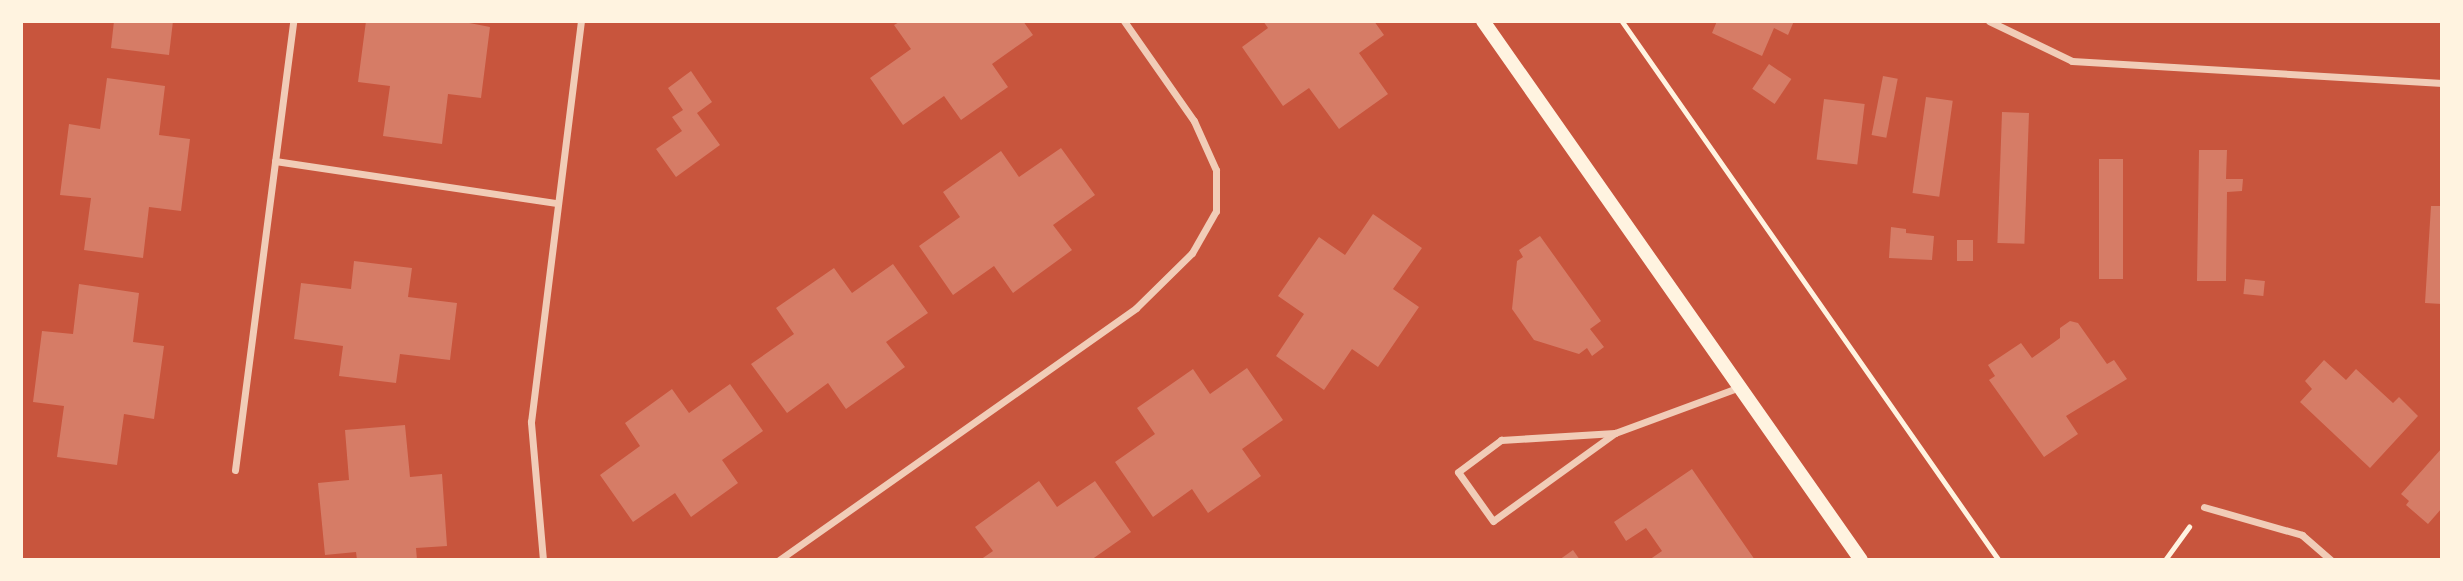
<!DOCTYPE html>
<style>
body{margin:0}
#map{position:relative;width:2463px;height:581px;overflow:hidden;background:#c8553d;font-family:"PT Sans",sans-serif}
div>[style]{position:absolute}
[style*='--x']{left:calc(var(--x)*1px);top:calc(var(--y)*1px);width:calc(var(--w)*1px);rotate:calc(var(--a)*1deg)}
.building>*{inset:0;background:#d67c66;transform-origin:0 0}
.path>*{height:4.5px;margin:-2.25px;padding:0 2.25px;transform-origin:2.25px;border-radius:2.25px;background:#fff3e0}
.minor>*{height:7px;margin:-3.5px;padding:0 3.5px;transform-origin:3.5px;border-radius:3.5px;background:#f1ccb7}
.secondary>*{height:14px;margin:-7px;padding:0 7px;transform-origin:7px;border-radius:7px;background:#fff3e0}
span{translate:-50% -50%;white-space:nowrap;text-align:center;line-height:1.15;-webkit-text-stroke:6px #fff3e0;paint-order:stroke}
.frame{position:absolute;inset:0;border:23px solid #fff3e0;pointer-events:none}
</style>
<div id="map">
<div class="building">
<div style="clip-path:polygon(114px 21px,173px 21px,169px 55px,111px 48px)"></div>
<div style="clip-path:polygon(366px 21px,459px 21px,490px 27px,481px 98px,448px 94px,442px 144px,383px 136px,390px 86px,358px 82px)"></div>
<div style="clip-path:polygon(901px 21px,1023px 21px,1033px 35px,992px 64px,1008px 87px,961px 120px,944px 96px,903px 125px,870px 78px,911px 49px,894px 25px)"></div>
<div style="clip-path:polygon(1263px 21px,1374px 21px,1384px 35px,1359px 53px,1388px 94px,1339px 129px,1309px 88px,1283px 106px,1242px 47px,1268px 28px)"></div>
<div style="clip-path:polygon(1717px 21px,1794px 21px,1788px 35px,1774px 28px,1762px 56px,1712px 33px)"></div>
<div style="left:1769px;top:64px;width:27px;height:30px;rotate:34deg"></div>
<div style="clip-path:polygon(691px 71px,712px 102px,697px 113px,720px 145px,676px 177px,656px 149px,682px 131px,672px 117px,683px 110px,668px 88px)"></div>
<div style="left:1883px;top:76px;width:15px;height:60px;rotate:11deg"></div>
<div style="clip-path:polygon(107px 78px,165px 86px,159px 135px,190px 139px,181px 211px,149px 207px,143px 258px,84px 250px,91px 198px,60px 195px,69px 124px,100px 129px)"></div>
<div style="left:1926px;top:97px;width:27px;height:97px;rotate:8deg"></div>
<div style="left:1824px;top:99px;width:41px;height:61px;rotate:7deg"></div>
<div style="left:2002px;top:112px;width:27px;height:131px;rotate:2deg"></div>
<div style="clip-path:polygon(1061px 148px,1095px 195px,1053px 225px,1072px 250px,1013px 293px,994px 266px,953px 295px,919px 246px,960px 217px,943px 192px,1001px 151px,1019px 177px)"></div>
<div style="clip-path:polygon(2199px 150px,2227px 150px,2226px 179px,2243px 179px,2242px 191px,2227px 192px,2226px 281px,2197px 281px)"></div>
<div style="left:2099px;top:159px;width:24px;height:120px"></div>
<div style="clip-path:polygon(2431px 206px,2442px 206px,2442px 304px,2425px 303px)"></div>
<div style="clip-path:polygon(1373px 214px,1422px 248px,1393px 289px,1419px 307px,1378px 367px,1352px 349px,1324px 390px,1276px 356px,1304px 314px,1278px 296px,1319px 237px,1345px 255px)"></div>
<div style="clip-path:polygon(1891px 227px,1906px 229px,1906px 233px,1934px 236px,1932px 260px,1889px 258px)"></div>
<div style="clip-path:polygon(1540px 236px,1601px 321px,1590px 329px,1604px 347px,1592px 356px,1587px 348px,1579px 354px,1534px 340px,1512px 309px,1517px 261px,1523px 257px,1519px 250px)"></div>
<div style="left:1957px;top:240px;width:16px;height:21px"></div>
<div style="clip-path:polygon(354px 261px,412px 268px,408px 297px,457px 303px,450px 360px,400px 354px,396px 383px,339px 376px,343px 346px,294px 339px,301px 283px,351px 289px)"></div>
<div style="clip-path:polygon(893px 264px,928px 313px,886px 342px,905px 367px,846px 409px,828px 383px,787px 413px,751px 364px,794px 334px,776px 308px,834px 268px,852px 293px)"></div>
<div style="left:2245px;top:279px;width:20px;height:15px;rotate:6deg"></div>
<div style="clip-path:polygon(79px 284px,139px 293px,133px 342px,164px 346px,154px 419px,124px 414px,117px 465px,57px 457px,64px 406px,33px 402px,42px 331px,73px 334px)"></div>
<div style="clip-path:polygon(2070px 321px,2078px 323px,2107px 364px,2114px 360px,2127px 379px,2066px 416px,2078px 434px,2044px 457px,1989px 380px,1995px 376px,1988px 365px,2021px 343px,2032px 358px,2060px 338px,2060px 328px)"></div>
<div style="clip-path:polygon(2324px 360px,2346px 380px,2356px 369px,2393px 403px,2399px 397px,2418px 416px,2370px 468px,2300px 402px,2312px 389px,2305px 381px)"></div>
<div style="clip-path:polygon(1247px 368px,1283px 420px,1242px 449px,1261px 476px,1208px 513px,1192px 489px,1153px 517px,1115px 462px,1155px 434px,1137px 408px,1193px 369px,1210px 394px)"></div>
<div style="clip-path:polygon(730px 384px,763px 431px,722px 460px,738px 483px,691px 517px,675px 493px,633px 522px,600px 475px,640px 446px,625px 423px,672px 389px,689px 413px)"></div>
<div style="clip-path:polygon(405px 425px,410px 477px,442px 474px,447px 546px,416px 548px,417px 560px,357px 560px,356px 552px,325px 555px,318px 483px,349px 480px,345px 430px)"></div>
<div style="clip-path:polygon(2442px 448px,2442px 508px,2428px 524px,2406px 505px,2409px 501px,2401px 494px)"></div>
<div style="clip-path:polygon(1692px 469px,1755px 560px,1649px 560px,1662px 551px,1646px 528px,1626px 541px,1614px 522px)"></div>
<div style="clip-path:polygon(1039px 481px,1057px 507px,1095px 481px,1131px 532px,1091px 560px,980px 560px,993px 551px,975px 527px)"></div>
<div style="clip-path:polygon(1573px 550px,1580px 560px,1559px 560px)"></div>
</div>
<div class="path">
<div style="--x:1622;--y:21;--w:658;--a:55.03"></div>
<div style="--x:2165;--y:560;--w:41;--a:-54"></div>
</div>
<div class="minor">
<div style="--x:1989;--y:21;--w:92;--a:25.7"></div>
<div style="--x:2072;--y:61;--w:371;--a:3.4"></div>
<div style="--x:275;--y:161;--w:285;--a:8.5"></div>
<div style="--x:1615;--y:433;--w:150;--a:144.2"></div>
<div style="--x:1493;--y:521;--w:60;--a:-125.5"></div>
<div style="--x:1458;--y:472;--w:54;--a:-36.7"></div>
<div style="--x:1501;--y:440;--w:114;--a:-3.5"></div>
<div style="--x:1615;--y:433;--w:133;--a:-20.2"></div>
<div style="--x:235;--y:470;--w:453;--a:-82.6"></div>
<div style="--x:2204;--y:507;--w:102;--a:15.9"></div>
<div style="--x:2302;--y:535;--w:38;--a:41"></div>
<div style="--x:543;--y:560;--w:139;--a:-95"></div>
<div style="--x:531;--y:422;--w:404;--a:-82.9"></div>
<div style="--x:779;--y:560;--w:437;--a:-35.2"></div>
<div style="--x:1136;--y:308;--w:78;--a:-44.5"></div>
<div style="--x:1192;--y:253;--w:48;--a:-60.3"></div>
<div style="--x:1216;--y:211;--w:41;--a:-90"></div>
<div style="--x:1216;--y:170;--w:54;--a:-114.2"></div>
<div style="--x:1194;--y:121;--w:122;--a:-125"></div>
</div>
<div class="secondary">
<div style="--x:1483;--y:21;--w:658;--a:54.96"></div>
</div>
<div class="frame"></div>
</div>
